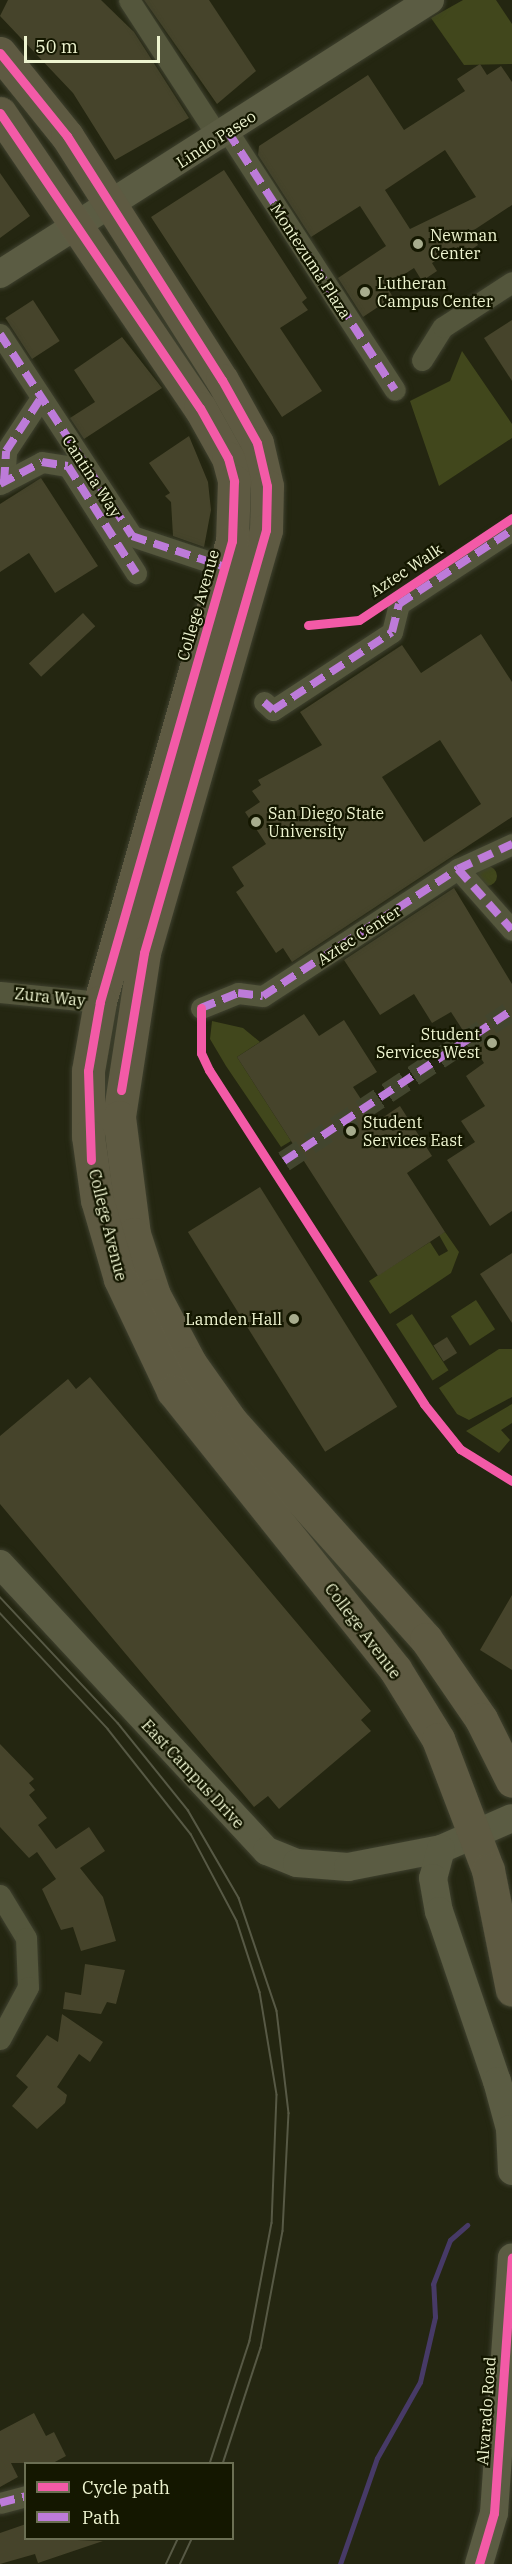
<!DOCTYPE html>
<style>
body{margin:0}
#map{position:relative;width:512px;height:2564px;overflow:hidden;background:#242611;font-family:"IBM Plex Serif",serif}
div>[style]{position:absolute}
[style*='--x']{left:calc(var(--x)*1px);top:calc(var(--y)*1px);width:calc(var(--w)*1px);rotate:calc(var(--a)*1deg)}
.green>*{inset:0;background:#41471c;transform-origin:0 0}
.round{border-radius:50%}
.stream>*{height:5px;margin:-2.5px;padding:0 2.5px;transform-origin:2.5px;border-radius:2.5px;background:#473a67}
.building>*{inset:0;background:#46442b;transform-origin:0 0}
.street-tunnel>*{height:21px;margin-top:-10.5px;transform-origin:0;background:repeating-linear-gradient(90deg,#42452e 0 21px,transparent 0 31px)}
.roads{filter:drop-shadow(0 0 2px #3f412f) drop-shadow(0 0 2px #3f412f)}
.street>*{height:21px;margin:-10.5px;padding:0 10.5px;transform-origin:10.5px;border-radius:10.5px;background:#54563c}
.secondary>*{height:28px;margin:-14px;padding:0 14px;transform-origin:14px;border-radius:14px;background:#5b5c43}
.primary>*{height:33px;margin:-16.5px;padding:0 16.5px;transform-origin:16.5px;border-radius:16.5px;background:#5e5a42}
.tram>*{height:1.5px;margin:-0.75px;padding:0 0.75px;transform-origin:0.75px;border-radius:0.75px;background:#575945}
.quiet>*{height:8px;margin-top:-4px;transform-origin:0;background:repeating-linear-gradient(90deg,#bd7bd9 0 15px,transparent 0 23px)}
.cycleway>*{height:9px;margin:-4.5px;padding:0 4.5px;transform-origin:4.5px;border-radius:4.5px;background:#f35aa7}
.dots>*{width:16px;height:16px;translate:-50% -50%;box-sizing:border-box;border:3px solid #141700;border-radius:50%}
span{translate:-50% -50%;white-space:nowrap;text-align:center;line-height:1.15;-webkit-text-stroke:4.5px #141700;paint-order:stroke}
.street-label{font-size:16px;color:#eef4d0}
.poi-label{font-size:16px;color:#eef4d0}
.left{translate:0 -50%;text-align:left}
.right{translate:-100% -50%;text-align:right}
.legend{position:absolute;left:24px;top:2462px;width:210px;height:78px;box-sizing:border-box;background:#141700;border:2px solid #6b6f53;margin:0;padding:8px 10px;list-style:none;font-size:18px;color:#eef4d0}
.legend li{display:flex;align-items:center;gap:12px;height:30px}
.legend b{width:30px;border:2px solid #6b6f53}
.scale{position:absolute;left:24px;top:36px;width:136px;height:27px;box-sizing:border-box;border:3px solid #eef4d0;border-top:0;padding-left:8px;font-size:18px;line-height:21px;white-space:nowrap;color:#eef4d0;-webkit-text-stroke:4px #141700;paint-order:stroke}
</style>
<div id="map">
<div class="green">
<div style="clip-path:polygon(463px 0,496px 0,512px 24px,512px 64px,464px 65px,431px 18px)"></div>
<div style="clip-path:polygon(462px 351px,512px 424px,512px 438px,439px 486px,410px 401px,450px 381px)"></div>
<div class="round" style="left:477px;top:866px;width:20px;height:20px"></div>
<div style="clip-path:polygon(212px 1021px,243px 1028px,260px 1042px,237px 1057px,291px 1141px,281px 1147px,226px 1066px,210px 1039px)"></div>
<div style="clip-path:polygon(445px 1232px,459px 1252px,451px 1273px,390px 1314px,369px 1281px,430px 1242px,439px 1256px,448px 1251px,439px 1235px)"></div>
<div style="left:476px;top:1300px;width:35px;height:30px;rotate:57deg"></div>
<div style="left:412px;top:1314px;width:67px;height:19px;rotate:57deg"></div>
<div style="clip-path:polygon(499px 1349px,512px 1349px,512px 1397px,469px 1420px,457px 1414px,439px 1388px)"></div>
<div style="clip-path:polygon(512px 1404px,512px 1423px,501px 1430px,510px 1440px,499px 1453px,466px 1431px)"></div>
</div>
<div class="stream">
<div style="--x:340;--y:2564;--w:112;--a:-70.8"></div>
<div style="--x:377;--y:2458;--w:87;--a:-60.5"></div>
<div style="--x:420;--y:2382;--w:67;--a:-77"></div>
<div style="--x:435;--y:2317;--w:33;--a:-93"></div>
<div style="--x:433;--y:2284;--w:47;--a:-68.9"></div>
<div style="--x:450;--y:2240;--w:23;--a:-41"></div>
</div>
<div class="building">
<div style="clip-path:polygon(8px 0,101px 0,134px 32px,189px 118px,115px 160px,73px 93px,0 16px)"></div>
<div style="clip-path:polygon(144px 0,209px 0,256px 71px,217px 104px)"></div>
<div style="clip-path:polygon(evenodd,480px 64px,487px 75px,501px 66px,512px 82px,512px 205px,471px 232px,478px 245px,463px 255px,458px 247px,432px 263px,437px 271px,422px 281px,414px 268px,386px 286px,393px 297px,363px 317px,338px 278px,386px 246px,360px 206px,311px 237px,258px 155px,259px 146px,368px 75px,404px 130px,465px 91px,457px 79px,480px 64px,445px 150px,476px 197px,410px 229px,385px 190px,445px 150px)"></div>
<div style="clip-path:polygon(224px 170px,307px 298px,302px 302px,308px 310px,280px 328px,322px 391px,282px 417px,151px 217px)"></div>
<div style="clip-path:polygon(0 173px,30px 216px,0 238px)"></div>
<div style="left:33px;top:300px;width:49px;height:33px;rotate:57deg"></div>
<div style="clip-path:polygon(512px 320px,512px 381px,484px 338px)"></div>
<div style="clip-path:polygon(122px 337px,162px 388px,84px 439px,70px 418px,95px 402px,74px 370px)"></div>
<div style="clip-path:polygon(189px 436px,208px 482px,211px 510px,204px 547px,173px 536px,171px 502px,165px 496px,170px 493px,149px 463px)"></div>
<div style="clip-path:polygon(41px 478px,98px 566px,55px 593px,29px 553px,0 572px,0 504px)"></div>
<div style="left:83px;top:613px;width:18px;height:74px;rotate:47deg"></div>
<div style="clip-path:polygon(evenodd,481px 634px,512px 682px,512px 817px,292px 962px,283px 948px,276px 953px,236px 892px,244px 886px,232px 867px,266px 844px,245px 812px,260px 802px,252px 791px,261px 785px,258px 780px,322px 745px,300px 712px,402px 645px,421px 673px,481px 634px,440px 740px,481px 804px,424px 842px,382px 777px,440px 740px)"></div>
<div style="clip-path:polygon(454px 888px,512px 984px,512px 1211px,490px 1226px,447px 1160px,475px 1142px,461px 1121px,485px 1106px,466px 1076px,484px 1063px,451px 1012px,432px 1023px,414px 994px,380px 1015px,344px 960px)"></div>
<div style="clip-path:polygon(304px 1014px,319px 1036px,344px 1020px,377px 1072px,353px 1087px,376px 1122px,400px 1106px,432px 1156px,407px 1173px,445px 1232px,378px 1276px,237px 1057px)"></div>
<div style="left:260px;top:1187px;width:259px;height:85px;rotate:58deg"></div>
<div style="clip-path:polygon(512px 1253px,512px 1323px,480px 1274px)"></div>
<div style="left:447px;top:1337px;width:19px;height:16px;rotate:58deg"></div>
<div style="clip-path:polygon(90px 1377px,371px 1711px,361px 1720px,371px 1731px,279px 1809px,268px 1796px,254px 1807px,0 1504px,0 1436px,68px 1379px,76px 1389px)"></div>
<div style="clip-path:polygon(512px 1595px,512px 1670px,480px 1650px)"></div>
<div style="clip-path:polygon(0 1744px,34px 1779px,29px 1783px,35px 1790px,29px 1795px,47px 1818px,38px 1825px,56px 1849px,89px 1827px,105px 1851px,80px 1868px,103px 1897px,116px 1941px,81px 1951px,73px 1927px,61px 1930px,42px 1889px,56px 1879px,37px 1852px,29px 1858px,0 1827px)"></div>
<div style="clip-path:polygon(85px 1964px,125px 1970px,116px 2004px,107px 2002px,101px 2014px,63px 2009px,65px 1992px,81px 1995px)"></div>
<div style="clip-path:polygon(62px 2014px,103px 2042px,90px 2062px,79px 2054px,57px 2087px,67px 2095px,65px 2103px,37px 2129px,12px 2106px,28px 2087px,16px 2076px,47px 2035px,58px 2042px)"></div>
<div style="clip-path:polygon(34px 2413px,46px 2436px,54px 2432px,66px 2456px,53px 2463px,11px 2463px,18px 2477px,0 2487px,0 2431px)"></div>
<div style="clip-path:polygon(26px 2524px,26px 2538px,103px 2541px,38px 2563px,35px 2554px,0 2564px,0 2533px)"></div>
</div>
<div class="street-tunnel">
<div style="--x:284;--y:1161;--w:273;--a:-33.5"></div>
</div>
<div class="roads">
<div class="street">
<div style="--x:129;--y:0;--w:165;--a:56.9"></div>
<div style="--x:228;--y:132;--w:307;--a:57.1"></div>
<div style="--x:0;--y:334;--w:241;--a:56.8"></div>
<div style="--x:132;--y:536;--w:98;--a:18.4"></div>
<div style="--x:422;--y:360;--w:39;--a:-58"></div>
<div style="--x:443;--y:327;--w:82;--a:-33.1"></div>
<div style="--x:4;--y:482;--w:31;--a:-86"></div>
<div style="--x:6;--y:451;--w:64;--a:-56.6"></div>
<div style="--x:0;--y:484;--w:47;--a:-27.6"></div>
<div style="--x:42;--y:462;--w:26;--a:9"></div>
<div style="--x:68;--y:466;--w:127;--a:57.6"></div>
<div style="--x:264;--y:702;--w:12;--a:42"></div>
<div style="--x:273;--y:710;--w:142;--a:-33.2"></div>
<div style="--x:392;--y:632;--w:29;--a:-76"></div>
<div style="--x:399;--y:604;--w:135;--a:-33.2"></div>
<div style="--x:458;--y:869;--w:81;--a:48.5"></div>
<div style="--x:0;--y:992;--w:100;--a:5.7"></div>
<div style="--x:201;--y:1008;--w:40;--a:-22"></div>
<div style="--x:238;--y:993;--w:25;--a:7"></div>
<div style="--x:263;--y:996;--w:233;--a:-33.1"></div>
<div style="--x:458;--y:869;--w:60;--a:-24.8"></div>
<div style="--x:0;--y:1895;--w:50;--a:58.8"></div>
<div style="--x:26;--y:1938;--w:49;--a:87.7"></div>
<div style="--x:28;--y:1987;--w:59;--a:118.3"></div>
<div style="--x:0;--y:2503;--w:27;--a:-15"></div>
</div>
<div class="secondary">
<div style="--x:0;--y:274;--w:510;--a:-32.51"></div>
<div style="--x:0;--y:1564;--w:392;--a:47.1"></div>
<div style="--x:267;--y:1851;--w:32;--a:22"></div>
<div style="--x:297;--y:1863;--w:51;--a:4.5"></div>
<div style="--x:348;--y:1867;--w:95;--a:-11"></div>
<div style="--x:441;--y:1849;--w:77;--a:-23.6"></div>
<div style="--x:441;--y:1849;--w:30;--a:105"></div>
<div style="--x:433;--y:1878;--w:34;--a:80"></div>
<div style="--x:439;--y:1911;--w:180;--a:71.2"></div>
<div style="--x:497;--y:2081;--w:50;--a:74.8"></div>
<div style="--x:510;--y:2129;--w:42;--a:87.3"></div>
<div style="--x:479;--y:2564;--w:53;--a:-73.6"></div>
<div style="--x:494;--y:2513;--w:256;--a:-86"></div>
</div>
<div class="primary">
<div style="--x:0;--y:53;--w:107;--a:51.1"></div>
<div style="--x:67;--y:136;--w:289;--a:57.6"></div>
<div style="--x:222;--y:380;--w:72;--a:60.9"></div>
<div style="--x:257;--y:443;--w:44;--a:76.9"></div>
<div style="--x:267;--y:486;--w:44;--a:91.3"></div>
<div style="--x:266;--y:530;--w:440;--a:106.1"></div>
<div style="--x:144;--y:953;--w:166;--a:98.7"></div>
<div style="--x:119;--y:1117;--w:118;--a:82.7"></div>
<div style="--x:134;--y:1234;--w:64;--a:71.8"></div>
<div style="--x:154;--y:1295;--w:77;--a:62.1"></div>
<div style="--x:190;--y:1363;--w:71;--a:54.7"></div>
<div style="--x:231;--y:1421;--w:292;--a:48.2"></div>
<div style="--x:426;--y:1639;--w:97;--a:55.5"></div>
<div style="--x:481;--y:1719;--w:69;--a:63.4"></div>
<div style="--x:0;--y:113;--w:356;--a:55.9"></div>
<div style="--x:200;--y:408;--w:57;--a:60.8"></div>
<div style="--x:228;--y:458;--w:24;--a:75"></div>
<div style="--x:234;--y:481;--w:60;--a:91.9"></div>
<div style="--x:232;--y:541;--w:480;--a:106"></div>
<div style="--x:100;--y:1002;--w:70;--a:99.9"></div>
<div style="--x:88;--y:1071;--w:65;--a:90"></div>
<div style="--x:88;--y:1136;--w:65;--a:82"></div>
<div style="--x:97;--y:1200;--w:82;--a:73.8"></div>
<div style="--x:120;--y:1279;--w:124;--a:64.7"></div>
<div style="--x:173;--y:1391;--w:356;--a:51.4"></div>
<div style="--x:395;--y:1669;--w:82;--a:58.4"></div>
<div style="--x:438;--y:1739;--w:140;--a:69.1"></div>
<div style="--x:488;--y:1870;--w:122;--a:78.7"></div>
</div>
</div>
<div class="tram">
<div style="--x:0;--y:1597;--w:173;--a:46.9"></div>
<div style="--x:118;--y:1723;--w:112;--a:51.2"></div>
<div style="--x:188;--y:1810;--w:102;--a:59.9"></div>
<div style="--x:239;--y:1898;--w:119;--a:71.4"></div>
<div style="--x:277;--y:2011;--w:103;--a:83.3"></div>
<div style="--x:289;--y:2113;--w:118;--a:92.9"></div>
<div style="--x:283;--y:2231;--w:119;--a:100.6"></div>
<div style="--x:261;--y:2348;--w:122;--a:108.1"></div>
<div style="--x:0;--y:1613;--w:158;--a:47"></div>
<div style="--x:108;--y:1729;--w:134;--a:51.7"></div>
<div style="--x:191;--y:1834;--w:98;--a:62.1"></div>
<div style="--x:237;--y:1921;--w:75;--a:72.1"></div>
<div style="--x:260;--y:1992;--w:104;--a:80.6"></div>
<div style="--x:277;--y:2095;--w:128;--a:92.2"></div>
<div style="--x:272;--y:2223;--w:120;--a:100.6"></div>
<div style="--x:250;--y:2341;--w:129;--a:108"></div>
<div style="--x:166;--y:2564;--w:29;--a:-65"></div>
<div style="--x:180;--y:2564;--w:29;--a:-65"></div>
</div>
<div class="quiet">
<div style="--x:228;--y:132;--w:307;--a:57.1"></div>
<div style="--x:0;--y:334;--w:241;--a:56.8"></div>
<div style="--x:132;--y:536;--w:98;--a:18.4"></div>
<div style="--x:4;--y:482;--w:31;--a:-86"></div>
<div style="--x:6;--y:451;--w:64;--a:-56.6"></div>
<div style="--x:0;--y:484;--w:47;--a:-27.6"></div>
<div style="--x:42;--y:462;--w:26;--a:9"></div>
<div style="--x:68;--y:466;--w:127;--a:57.6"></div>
<div style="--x:264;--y:702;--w:12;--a:42"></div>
<div style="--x:273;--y:710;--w:142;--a:-33.2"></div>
<div style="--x:392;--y:632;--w:29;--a:-76"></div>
<div style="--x:399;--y:604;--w:135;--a:-33.2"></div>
<div style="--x:458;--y:869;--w:81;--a:48.5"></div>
<div style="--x:201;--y:1008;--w:40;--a:-22"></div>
<div style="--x:238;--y:993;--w:25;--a:7"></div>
<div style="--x:263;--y:996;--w:233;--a:-33.1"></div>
<div style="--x:458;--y:869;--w:60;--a:-24.8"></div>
<div style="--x:284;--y:1161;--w:273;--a:-33.5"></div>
<div style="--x:0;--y:2503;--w:27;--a:-15"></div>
</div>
<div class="cycleway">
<div style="--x:0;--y:53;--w:107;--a:51.1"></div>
<div style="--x:67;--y:136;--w:289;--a:57.6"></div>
<div style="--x:222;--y:380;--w:72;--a:60.9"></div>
<div style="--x:257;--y:443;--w:44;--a:76.9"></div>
<div style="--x:267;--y:486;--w:44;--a:91.3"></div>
<div style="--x:266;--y:530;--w:440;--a:106.1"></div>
<div style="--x:144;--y:953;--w:139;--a:99.5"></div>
<div style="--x:0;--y:113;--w:356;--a:55.9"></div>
<div style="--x:200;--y:408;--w:57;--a:60.8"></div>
<div style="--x:228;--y:458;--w:24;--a:75"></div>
<div style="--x:234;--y:481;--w:60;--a:91.9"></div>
<div style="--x:232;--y:541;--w:480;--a:106"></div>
<div style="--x:100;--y:1002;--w:70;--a:99.9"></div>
<div style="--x:88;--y:1071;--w:89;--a:88.1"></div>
<div style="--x:308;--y:625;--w:51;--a:-5.6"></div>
<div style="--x:359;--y:620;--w:184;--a:-33.7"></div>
<div style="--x:201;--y:1008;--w:45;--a:90"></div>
<div style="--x:201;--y:1053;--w:19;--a:65"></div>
<div style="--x:209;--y:1070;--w:397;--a:57.2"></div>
<div style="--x:424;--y:1404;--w:58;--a:51.3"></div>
<div style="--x:460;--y:1449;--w:61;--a:31.6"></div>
<div style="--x:479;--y:2564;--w:53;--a:-73.6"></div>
<div style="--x:494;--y:2513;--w:256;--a:-86"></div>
</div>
<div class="dots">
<div style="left:418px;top:244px;background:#a7ac8d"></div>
<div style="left:365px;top:292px;background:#a7ac8d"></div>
<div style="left:256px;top:822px;background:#a7ac8d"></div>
<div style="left:492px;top:1043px;background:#a7ac8d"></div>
<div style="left:351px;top:1131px;background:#a7ac8d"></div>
<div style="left:294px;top:1319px;background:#a7ac8d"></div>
</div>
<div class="street-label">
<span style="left:216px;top:139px;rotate:-33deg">Lindo Paseo</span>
<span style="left:311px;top:261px;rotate:57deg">Montezuma Plaza</span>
<span style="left:92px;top:476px;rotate:57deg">Cantina Way</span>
<span style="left:406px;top:570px;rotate:-33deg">Aztec Walk</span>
<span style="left:198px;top:605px;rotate:-74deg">College Avenue</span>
<span style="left:359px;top:935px;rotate:-33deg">Aztec Center</span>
<span style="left:50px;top:997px;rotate:6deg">Zura Way</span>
<span style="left:108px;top:1225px;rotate:76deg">College Avenue</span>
<span style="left:363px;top:1631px;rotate:53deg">College Avenue</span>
<span style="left:193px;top:1774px;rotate:47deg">East Campus Drive</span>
<span style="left:486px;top:2411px;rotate:-86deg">Alvarado Road</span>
</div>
<div class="poi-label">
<span class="left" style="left:430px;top:244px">Newman<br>Center</span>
<span class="left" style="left:377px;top:292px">Lutheran<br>Campus Center</span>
<span class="left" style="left:268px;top:822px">San Diego State<br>University</span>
<span class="right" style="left:480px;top:1043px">Student<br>Services West</span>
<span class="left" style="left:363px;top:1131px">Student<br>Services East</span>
<span class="right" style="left:282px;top:1319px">Lamden Hall</span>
</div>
<ul class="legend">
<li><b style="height:8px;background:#f35aa7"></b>Cycle path</li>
<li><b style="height:8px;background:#bd7bd9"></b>Path</li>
</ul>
<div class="scale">50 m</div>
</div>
